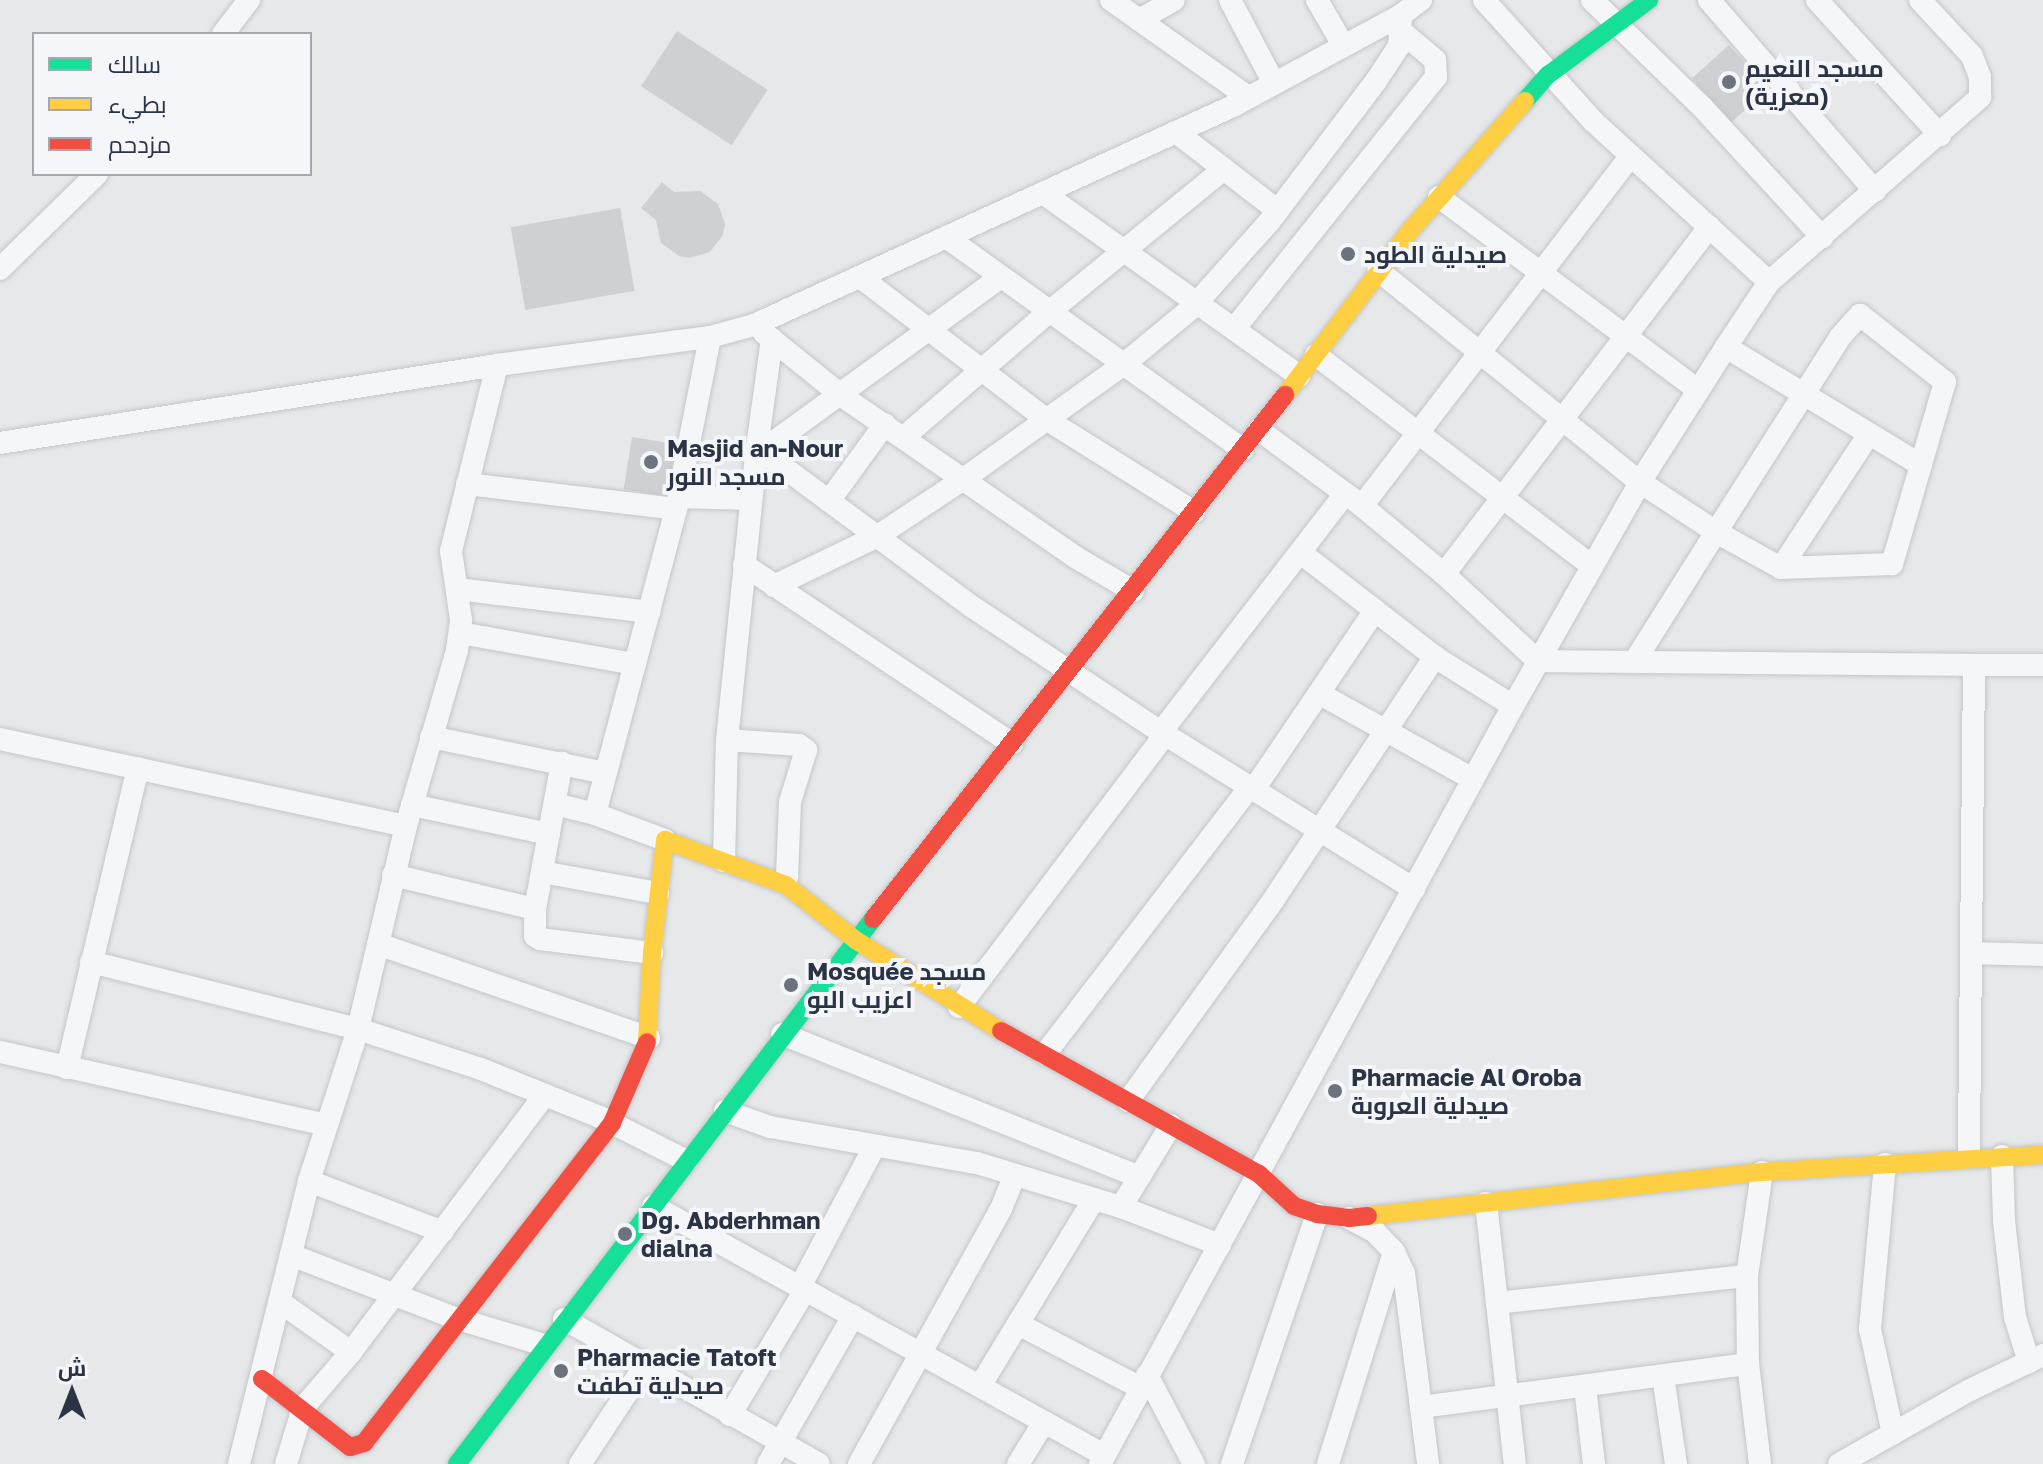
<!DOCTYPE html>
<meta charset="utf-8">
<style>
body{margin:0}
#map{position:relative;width:2043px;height:1464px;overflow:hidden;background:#e6e8ea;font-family:"Golos Text",Cairo,sans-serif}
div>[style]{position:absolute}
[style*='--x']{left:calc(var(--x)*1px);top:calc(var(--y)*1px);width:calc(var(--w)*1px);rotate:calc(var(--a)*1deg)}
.building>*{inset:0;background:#ced0d3;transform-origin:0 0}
.roads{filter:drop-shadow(0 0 2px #c4c6c8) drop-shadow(0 0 2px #c4c6c8)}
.street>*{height:22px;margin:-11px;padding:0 11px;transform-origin:11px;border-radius:11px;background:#f5f6f7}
.fast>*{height:18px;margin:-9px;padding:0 9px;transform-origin:9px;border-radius:9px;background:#16e098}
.slow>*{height:18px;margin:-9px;padding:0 9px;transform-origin:9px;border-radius:9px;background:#ffcf43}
.jam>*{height:18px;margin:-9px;padding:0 9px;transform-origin:9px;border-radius:9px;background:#f24e42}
.dots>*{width:22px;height:22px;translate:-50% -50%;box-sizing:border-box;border:4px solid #f4f6f9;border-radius:50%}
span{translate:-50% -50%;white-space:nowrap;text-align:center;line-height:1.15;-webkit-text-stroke:8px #f4f6f9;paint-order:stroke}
.poi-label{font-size:24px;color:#2b3445;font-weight:700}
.left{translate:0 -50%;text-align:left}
.legend{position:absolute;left:32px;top:32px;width:280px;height:144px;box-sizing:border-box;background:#f4f6f9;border:2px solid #a4a8b1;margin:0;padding:10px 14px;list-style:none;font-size:24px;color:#2b3445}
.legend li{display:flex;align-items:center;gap:16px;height:40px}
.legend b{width:40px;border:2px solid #a4a8b1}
.north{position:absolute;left:32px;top:1352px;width:80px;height:80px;-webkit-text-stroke:6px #f4f6f9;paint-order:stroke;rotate:0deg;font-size:22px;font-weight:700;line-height:32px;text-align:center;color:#2b3445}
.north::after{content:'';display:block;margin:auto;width:28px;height:36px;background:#2b3445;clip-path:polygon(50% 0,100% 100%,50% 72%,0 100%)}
</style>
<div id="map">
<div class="building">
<div style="left:677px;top:31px;width:108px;height:66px;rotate:33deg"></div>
<div style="left:1729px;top:45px;width:59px;height:50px;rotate:48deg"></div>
<div style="clip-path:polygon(662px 182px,674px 192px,700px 191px,718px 204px,725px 224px,723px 235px,710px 252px,689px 258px,679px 256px,661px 243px,656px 220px,641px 208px)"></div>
<div style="left:620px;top:208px;width:84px;height:111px;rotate:80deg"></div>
<div style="left:632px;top:437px;width:44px;height:53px;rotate:9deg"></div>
</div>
<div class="roads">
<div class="street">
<div style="--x:1111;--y:0;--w:168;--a:35.3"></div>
<div style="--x:1230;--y:0;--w:94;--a:62.1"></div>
<div style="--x:1317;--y:0;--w:52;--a:60"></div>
<div style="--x:1484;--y:0;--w:164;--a:48"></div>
<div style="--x:1594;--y:122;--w:237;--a:42.4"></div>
<div style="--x:1592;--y:0;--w:155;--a:44.2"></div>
<div style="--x:1703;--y:108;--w:176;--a:47.3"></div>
<div style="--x:1709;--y:0;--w:253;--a:49"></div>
<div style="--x:1817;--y:0;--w:183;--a:47.7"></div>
<div style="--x:1139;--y:20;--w:40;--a:-29.7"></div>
<div style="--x:223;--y:34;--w:43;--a:-52.6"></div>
<div style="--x:1176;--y:132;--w:128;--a:37.7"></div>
<div style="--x:1043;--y:193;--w:315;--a:35.5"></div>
<div style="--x:1439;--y:197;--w:323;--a:36.7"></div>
<div style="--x:946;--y:237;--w:365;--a:35.6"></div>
<div style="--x:0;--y:269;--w:136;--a:-44.4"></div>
<div style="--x:1379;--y:271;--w:336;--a:39"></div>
<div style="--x:1640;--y:482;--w:91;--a:33.3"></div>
<div style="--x:1716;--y:532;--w:154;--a:122.2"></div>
<div style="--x:860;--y:277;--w:234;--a:37.4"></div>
<div style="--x:1046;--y:419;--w:175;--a:32.1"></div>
<div style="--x:1860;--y:315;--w:108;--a:38.2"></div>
<div style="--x:1945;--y:382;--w:190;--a:106.2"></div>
<div style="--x:1892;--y:564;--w:111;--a:177.9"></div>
<div style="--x:1781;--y:568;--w:74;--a:-151"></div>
<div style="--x:1716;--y:532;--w:231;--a:-57.5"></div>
<div style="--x:1840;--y:337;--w:30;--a:-48"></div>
<div style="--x:1234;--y:329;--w:323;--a:-51.3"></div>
<div style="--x:1436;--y:77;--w:17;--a:-93"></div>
<div style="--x:1435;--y:60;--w:43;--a:-139.7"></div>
<div style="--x:764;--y:333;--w:100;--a:38.9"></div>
<div style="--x:842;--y:396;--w:285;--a:34.6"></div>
<div style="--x:1077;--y:558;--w:65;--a:30.5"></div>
<div style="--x:772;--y:339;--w:117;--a:97.9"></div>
<div style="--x:756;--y:455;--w:286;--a:95.8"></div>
<div style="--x:727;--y:740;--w:72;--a:4"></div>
<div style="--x:799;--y:745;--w:9;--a:36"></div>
<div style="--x:806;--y:750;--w:54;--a:107.1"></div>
<div style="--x:790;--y:802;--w:75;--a:92.3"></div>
<div style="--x:1726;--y:347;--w:228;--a:31.2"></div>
<div style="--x:1316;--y:355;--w:347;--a:37.4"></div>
<div style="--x:1259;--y:430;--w:128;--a:36.4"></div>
<div style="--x:1362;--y:506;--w:107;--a:39.7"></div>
<div style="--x:1444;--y:574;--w:128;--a:42.8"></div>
<div style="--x:1538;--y:661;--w:436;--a:0.5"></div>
<div style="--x:1974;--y:665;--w:492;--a:90.6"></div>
<div style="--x:904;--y:437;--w:191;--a:-40.8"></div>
<div style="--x:1049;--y:312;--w:226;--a:-39.3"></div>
<div style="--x:0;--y:443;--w:503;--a:-8.92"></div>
<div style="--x:497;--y:365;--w:215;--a:-7.5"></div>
<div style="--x:710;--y:337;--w:46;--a:-15.3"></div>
<div style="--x:754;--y:325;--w:527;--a:-24.57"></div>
<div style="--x:1233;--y:106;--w:191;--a:-28.4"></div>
<div style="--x:1401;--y:15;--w:25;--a:-37"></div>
<div style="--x:763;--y:452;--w:259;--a:36.5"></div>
<div style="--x:971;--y:606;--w:228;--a:33.6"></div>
<div style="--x:1161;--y:732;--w:301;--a:-52.3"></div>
<div style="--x:756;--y:455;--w:303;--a:-36"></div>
<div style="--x:467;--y:484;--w:210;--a:6.8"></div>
<div style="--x:679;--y:497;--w:72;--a:1.6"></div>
<div style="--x:829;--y:501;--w:95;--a:-54"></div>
<div style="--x:1362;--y:506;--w:441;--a:-52.5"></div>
<div style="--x:1301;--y:553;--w:170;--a:37.8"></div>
<div style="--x:1435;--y:657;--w:92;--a:32.1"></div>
<div style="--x:744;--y:565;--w:322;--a:33.7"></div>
<div style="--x:1781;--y:568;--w:160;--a:-56.7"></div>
<div style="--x:1444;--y:574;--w:437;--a:-52.6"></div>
<div style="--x:774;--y:586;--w:113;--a:-25.7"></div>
<div style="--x:876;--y:537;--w:107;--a:-33.5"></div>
<div style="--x:965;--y:478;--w:194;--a:-35.6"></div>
<div style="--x:1123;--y:365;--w:91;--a:-39.6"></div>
<div style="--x:1193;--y:307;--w:114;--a:-48.2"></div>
<div style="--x:1269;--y:222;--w:177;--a:-52.8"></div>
<div style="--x:1376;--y:81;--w:42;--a:-56.7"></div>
<div style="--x:1399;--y:46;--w:31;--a:-86"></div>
<div style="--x:457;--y:589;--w:194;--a:6.8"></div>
<div style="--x:460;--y:633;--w:177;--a:10.1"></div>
<div style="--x:1974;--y:665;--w:69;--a:0"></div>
<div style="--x:1320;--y:694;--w:175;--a:29.1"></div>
<div style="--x:1161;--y:732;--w:298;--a:31.8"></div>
<div style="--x:431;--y:737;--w:178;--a:11.7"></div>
<div style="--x:0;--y:739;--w:415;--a:12.1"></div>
<div style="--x:1254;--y:789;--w:216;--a:-55.9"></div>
<div style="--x:555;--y:804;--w:41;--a:14"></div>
<div style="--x:412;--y:805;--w:140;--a:12"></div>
<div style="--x:665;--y:840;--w:75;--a:-159.6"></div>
<div style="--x:595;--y:814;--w:316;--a:-75.1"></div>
<div style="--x:676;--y:509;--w:175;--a:-78.8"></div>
<div style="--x:724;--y:861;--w:121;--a:-88.6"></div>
<div style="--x:542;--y:872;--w:118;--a:10.3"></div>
<div style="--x:393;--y:875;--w:146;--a:13.5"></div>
<div style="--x:535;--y:909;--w:27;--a:90"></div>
<div style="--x:535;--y:936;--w:6;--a:31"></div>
<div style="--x:540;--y:939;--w:113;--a:7.1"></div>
<div style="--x:535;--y:909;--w:149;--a:-79.6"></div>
<div style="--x:378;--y:944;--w:287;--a:19.1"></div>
<div style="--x:1971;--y:953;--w:72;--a:1.6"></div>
<div style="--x:91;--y:962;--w:275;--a:14.1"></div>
<div style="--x:358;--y:1029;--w:129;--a:18"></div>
<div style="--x:481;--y:1069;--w:128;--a:22"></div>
<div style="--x:600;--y:1117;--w:97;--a:26.8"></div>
<div style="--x:959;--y:1007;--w:341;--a:-52.9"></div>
<div style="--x:782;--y:1034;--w:385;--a:21.8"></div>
<div style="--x:0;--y:1052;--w:334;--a:12.6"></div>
<div style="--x:1045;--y:1054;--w:337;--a:-52.5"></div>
<div style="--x:67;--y:1068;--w:308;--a:-76.7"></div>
<div style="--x:1128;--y:1101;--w:249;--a:-54.1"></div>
<div style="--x:1274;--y:899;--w:291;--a:-56.4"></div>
<div style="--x:725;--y:1111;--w:48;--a:19.6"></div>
<div style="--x:770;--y:1127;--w:210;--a:9.9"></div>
<div style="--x:977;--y:1163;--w:151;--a:17"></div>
<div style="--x:1121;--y:1207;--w:106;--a:21"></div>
<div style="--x:2002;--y:1156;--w:65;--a:88.2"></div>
<div style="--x:2004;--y:1221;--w:97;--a:83.5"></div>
<div style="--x:2015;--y:1317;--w:47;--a:72.7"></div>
<div style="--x:1885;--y:1164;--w:166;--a:95.2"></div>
<div style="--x:1870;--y:1329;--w:107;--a:77.6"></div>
<div style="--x:309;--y:1181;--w:143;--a:20.8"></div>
<div style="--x:1486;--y:1203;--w:263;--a:83.7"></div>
<div style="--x:653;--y:1206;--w:515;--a:28.9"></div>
<div style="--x:1121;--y:1207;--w:96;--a:-58.6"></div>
<div style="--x:1349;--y:1218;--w:30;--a:28"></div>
<div style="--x:1375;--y:1232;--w:28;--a:46"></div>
<div style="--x:1394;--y:1252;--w:23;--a:65"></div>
<div style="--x:1404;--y:1273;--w:193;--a:82.8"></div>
<div style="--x:291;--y:1255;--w:179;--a:21"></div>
<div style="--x:458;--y:1319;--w:90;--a:16.8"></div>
<div style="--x:800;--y:1287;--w:158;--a:-62.1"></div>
<div style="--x:280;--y:1302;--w:87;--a:35.2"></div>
<div style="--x:1497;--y:1303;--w:251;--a:-6.2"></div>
<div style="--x:564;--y:1319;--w:293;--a:29.6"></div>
<div style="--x:1018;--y:1324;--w:139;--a:27.5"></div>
<div style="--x:1147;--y:1375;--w:101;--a:62.2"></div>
<div style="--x:1663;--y:1376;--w:89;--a:81.6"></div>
<div style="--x:980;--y:1386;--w:219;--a:-58.6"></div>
<div style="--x:1585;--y:1387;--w:78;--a:83.3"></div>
<div style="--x:1421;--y:1407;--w:330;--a:-7.5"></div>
<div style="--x:730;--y:1415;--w:146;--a:-59"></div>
<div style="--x:239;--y:1464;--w:292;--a:-76.1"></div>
<div style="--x:309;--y:1181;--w:160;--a:-72.1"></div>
<div style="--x:358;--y:1029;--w:209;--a:-76.7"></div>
<div style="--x:406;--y:826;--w:183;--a:-73.8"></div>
<div style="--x:457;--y:650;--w:30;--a:-82"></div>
<div style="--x:461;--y:620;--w:70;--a:-98.2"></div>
<div style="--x:451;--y:551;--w:192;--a:-76.1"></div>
<div style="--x:286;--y:1464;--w:59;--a:-73.1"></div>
<div style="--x:303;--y:1408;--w:74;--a:-49.4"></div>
<div style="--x:351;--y:1352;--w:322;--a:-53"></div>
<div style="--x:580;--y:1464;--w:116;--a:-56.6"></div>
<div style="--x:768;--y:1464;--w:171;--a:-60.1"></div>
<div style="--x:859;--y:1464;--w:292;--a:-60.9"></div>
<div style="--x:1001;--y:1209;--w:37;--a:-68"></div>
<div style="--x:1018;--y:1464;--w:49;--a:-58.2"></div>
<div style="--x:1100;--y:1464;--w:863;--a:-61.42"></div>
<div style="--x:1513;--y:706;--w:257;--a:-60.4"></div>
<div style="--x:1640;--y:482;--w:160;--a:-57.5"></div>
<div style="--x:1726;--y:347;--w:78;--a:-56.5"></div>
<div style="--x:1769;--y:282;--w:281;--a:-41.2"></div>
<div style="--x:1980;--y:97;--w:20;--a:-90"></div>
<div style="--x:1980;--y:77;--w:22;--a:-111"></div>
<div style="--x:1972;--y:56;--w:76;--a:-132.9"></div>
<div style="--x:1232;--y:1464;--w:264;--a:-71.2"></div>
<div style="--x:1328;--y:1464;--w:222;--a:-72.7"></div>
<div style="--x:1760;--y:1464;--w:101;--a:-96.8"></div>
<div style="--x:1748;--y:1364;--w:88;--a:-90.7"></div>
<div style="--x:1747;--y:1276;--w:105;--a:-81.8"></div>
<div style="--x:1839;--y:1464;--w:148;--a:-29.5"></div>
<div style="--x:1968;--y:1391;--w:83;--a:-25.6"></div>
</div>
<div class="fast">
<div style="--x:1525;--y:101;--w:35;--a:-49"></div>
<div style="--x:1548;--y:75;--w:126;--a:-36.6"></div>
<div style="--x:457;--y:1464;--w:686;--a:-52.65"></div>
</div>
<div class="slow">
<div style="--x:1285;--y:395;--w:205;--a:-52.7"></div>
<div style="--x:1409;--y:232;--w:175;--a:-48.5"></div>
<div style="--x:647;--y:1042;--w:89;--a:-86.8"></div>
<div style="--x:652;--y:953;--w:114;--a:-83.4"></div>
<div style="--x:665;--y:840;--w:129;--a:20.4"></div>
<div style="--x:786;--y:885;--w:90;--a:38.3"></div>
<div style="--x:857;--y:941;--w:170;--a:32"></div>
<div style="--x:1368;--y:1216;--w:396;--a:-6.4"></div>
<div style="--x:1762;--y:1172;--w:282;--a:-3.5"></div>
</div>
<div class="jam">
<div style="--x:873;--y:919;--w:667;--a:-51.82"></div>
<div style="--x:1001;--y:1031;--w:295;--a:29"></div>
<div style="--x:1259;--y:1174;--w:47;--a:42.4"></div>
<div style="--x:1294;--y:1206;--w:24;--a:19"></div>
<div style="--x:1317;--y:1214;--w:32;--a:7"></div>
<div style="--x:1349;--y:1218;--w:19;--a:-6"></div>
<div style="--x:262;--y:1379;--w:111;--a:37.7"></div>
<div style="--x:350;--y:1447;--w:15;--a:-16"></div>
<div style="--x:364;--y:1443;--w:405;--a:-52.2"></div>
<div style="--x:612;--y:1123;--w:88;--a:-66.6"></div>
</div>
</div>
<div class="dots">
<div style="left:1729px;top:82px;background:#6c737f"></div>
<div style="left:1348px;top:254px;background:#6c737f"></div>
<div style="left:651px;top:462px;background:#6c737f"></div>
<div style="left:791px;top:985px;background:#6c737f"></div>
<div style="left:1335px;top:1091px;background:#6c737f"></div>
<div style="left:625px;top:1234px;background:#6c737f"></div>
<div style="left:561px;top:1371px;background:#6c737f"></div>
</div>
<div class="poi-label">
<span class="left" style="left:1745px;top:82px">مسجد النعيم<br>(معزية)</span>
<span class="left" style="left:1364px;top:254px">صيدلية الطود</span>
<span class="left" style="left:667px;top:462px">Masjid an-Nour<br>مسجد النور</span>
<span class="left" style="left:807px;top:985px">Mosquée مسجد<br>اعزيب البو</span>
<span class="left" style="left:1351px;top:1091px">Pharmacie Al Oroba<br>صيدلية العروبة</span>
<span class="left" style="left:641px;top:1234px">Dg. Abderhman<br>dialna</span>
<span class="left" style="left:577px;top:1371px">Pharmacie Tatoft<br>صيدلية تطفت</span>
</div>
<ul class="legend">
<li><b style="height:10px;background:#16e098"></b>سالك</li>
<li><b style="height:10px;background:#ffcf43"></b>بطيء</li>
<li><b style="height:10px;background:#f24e42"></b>مزدحم</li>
</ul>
<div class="north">ش</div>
</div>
